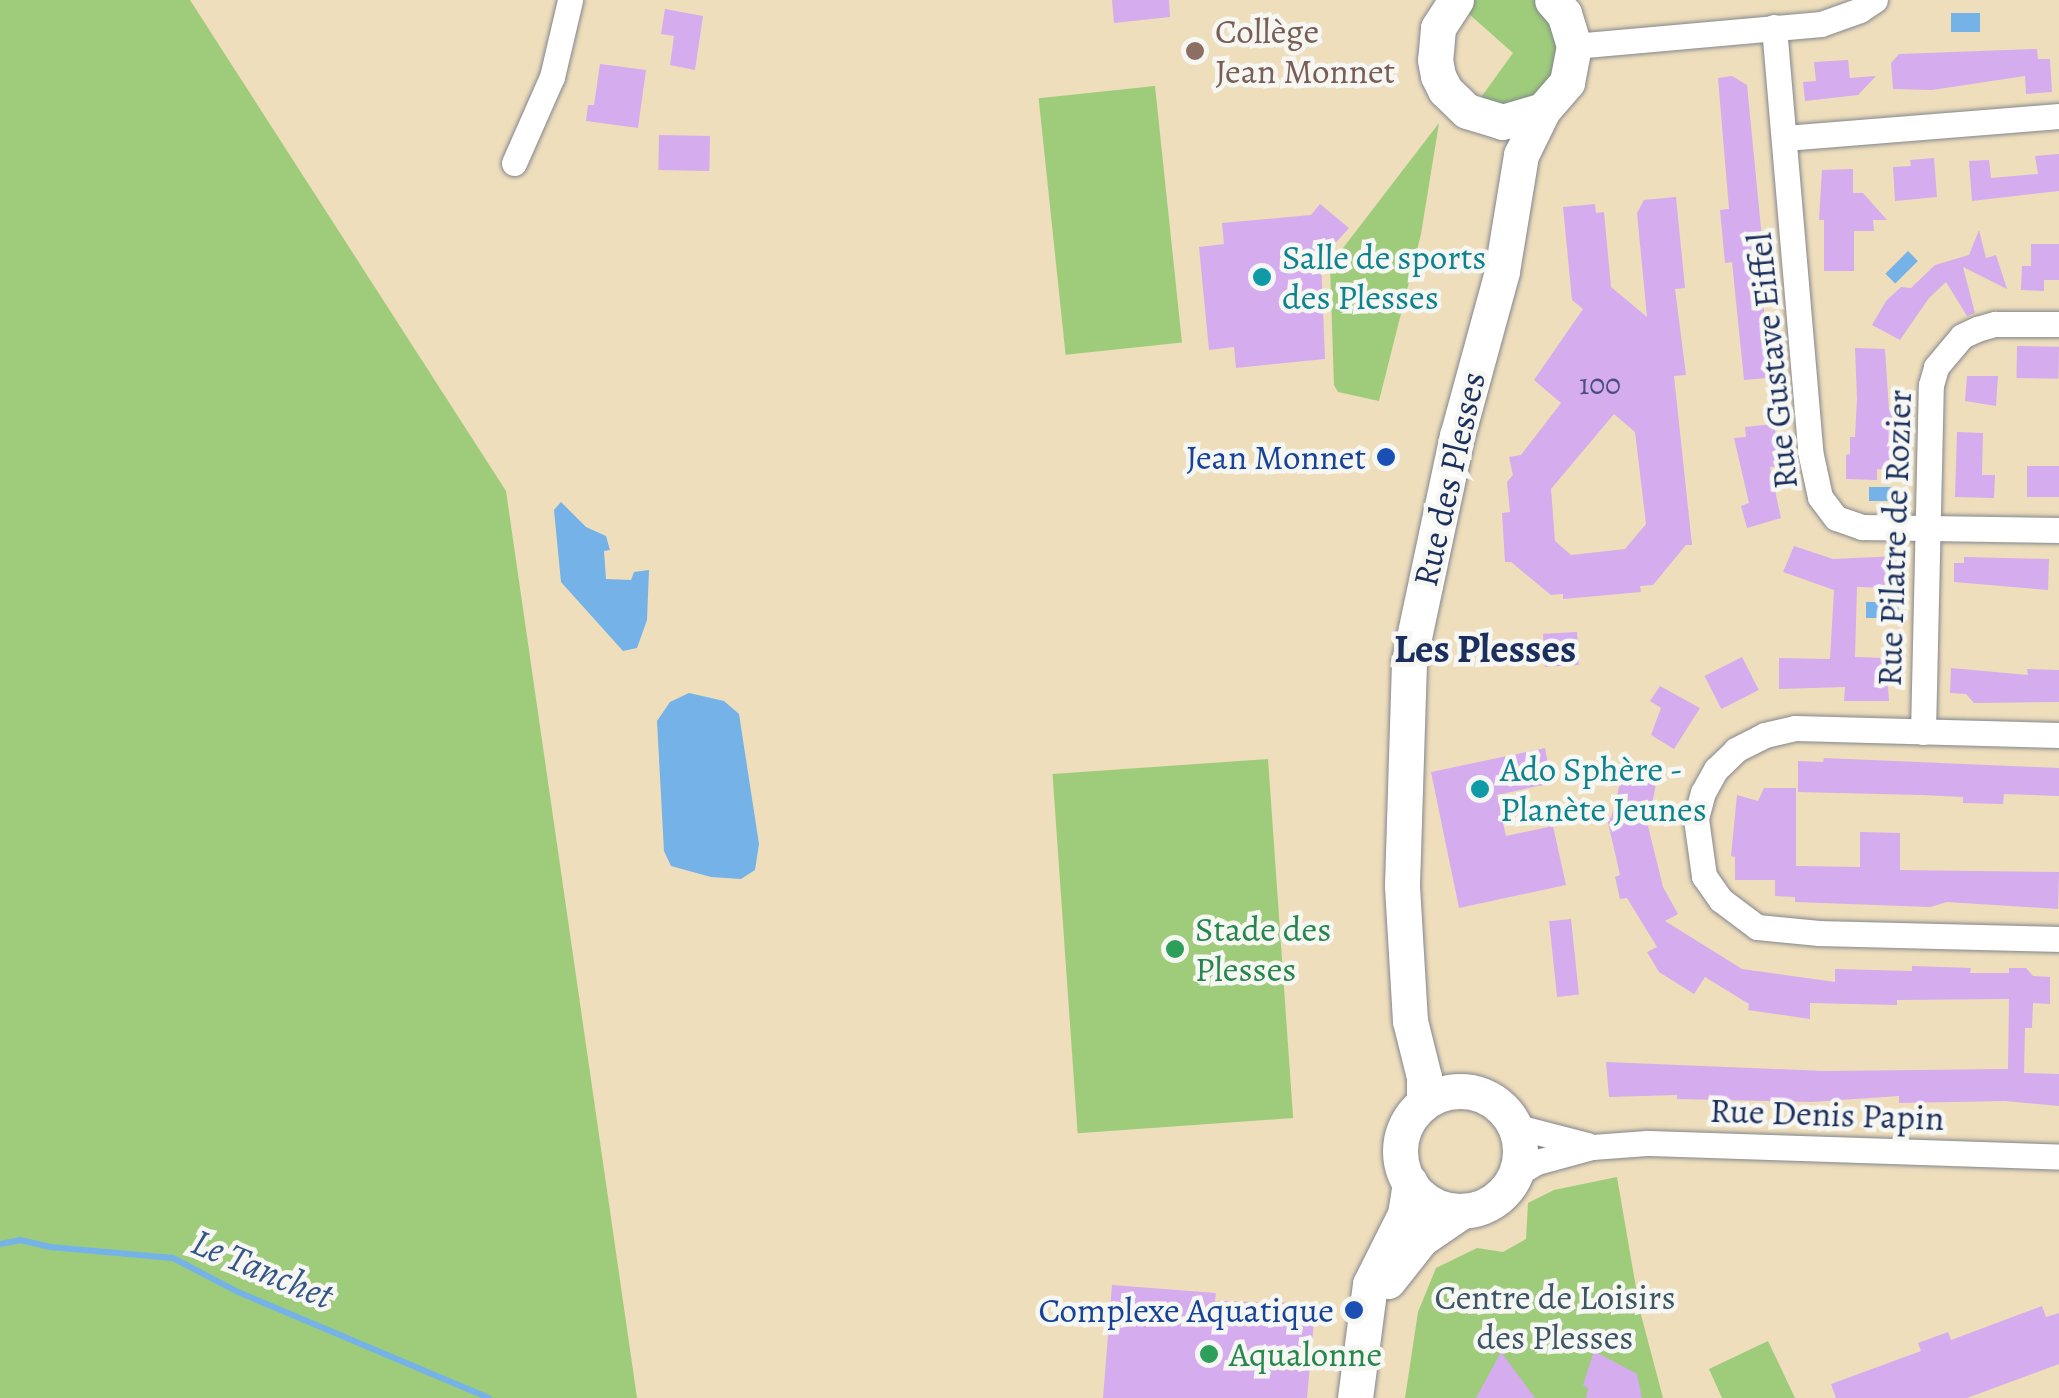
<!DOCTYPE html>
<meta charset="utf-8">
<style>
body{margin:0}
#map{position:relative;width:2059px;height:1398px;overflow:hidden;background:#eedebc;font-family:Alegreya,serif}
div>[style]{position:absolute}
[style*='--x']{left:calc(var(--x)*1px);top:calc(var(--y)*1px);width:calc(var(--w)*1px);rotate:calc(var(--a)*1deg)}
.green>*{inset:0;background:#9ecc7b;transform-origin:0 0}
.water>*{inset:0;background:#74b2e7;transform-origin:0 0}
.stream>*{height:6px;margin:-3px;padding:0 3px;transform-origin:3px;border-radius:3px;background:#74b2e7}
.building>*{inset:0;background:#d5aced;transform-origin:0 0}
.roads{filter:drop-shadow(0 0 2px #84868d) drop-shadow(0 0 2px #84868d)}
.street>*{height:25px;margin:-12.5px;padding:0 12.5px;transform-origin:12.5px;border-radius:12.5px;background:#fff}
.secondary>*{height:35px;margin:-17.5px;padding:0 17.5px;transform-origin:17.5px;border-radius:17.5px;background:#fff}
.secondary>.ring{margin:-17.5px;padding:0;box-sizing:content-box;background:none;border:35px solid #fff;border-radius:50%}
.dots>*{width:28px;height:28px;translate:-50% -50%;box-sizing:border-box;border:5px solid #f6f6f2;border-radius:50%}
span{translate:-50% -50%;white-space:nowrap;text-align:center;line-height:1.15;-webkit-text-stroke:9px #f6f6f2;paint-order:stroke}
.number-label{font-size:30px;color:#4a4e82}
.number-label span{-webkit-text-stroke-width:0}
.education-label{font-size:35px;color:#785e54}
.left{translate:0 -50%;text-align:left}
.culture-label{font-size:35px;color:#0d838f}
.street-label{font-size:35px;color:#1b2f5e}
.transit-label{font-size:35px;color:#164399}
.right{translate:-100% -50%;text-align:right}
.leisure-label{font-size:35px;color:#27864d}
.park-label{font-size:35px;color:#3c5665}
.water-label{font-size:38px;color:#365687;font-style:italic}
.quarter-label{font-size:40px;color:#1b2f5e;font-weight:700}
</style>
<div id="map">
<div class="green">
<div style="clip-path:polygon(0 0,190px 0,506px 491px,637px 1398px,0 1398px)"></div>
<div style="clip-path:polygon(1471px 0,1537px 0,1566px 39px,1542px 103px,1474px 107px,1513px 53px,1461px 7px)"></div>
<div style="left:1155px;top:86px;width:258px;height:117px;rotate:84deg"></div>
<div style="clip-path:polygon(1439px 123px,1421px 234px,1379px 401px,1338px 392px,1334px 385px,1330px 265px)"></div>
<div style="left:1268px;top:759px;width:360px;height:216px;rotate:86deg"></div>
<div style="clip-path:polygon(1617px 1177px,1640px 1311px,1663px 1398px,1405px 1398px,1418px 1312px,1436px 1268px,1477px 1248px,1503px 1252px,1526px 1239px,1528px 1203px,1554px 1190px)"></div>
<div style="clip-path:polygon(1768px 1341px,1795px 1398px,1722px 1398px,1709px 1369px)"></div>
</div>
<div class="water">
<div style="left:1980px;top:13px;width:19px;height:29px;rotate:90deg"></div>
<div style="left:1908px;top:251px;width:14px;height:32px;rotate:45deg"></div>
<div style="left:1869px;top:487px;width:30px;height:14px"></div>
<div style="clip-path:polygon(561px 502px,586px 527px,606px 536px,610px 550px,604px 551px,606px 579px,631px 580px,634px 572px,649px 570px,647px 620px,637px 648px,623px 651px,561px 582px,554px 510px)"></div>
<div style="left:1866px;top:602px;width:33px;height:16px"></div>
<div style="clip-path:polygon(689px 693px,724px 701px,739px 714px,759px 844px,755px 870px,741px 879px,711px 877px,671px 866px,664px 851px,657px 721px,670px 702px)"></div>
</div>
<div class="stream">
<div style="--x:0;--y:1244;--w:20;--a:-11"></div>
<div style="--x:20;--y:1240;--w:31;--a:13"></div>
<div style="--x:50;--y:1247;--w:123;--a:5.1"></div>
<div style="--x:173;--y:1258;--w:73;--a:27.6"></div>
<div style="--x:238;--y:1292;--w:272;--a:22.9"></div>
</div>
<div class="building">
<div style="clip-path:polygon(1112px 0,1169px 0,1170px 17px,1114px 23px)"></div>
<div style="clip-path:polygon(665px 9px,703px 16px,695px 70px,670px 65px,674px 36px,661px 34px)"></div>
<div style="clip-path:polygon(2037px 49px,2038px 59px,2050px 59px,2052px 92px,2026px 94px,2025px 76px,1932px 90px,1893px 89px,1891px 63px,1899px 54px)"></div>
<div style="clip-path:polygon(1848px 60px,1850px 78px,1876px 76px,1858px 95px,1805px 101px,1803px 82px,1816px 81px,1814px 62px)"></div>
<div style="clip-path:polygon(600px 64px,646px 70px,638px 128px,586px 121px,588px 105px,594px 105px)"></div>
<div style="clip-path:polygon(1732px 76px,1747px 85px,1764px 259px,1764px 328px,1769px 328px,1771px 349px,1766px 349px,1768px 378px,1744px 380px,1732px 262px,1725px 263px,1720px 210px,1729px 209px,1718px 78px)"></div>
<div style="left:659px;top:135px;width:51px;height:35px;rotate:1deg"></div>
<div style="clip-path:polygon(2059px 154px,2059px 191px,1972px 201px,1969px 161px,1989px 160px,1991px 178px,2038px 174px,2035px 156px)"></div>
<div style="clip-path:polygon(1934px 158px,1937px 197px,1895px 201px,1893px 167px,1911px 166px,1910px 160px)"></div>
<div style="clip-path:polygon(1853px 169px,1853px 193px,1863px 193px,1887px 220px,1873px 220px,1874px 231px,1854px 231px,1854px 271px,1824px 271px,1824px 220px,1819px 220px,1822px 170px)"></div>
<div style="clip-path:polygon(evenodd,1676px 197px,1685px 288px,1675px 289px,1686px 375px,1674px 376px,1692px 545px,1686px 545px,1653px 585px,1640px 586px,1641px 592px,1563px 599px,1563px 594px,1551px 595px,1511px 562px,1505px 562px,1502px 513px,1510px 512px,1507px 482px,1513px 475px,1509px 457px,1521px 455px,1561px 403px,1534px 380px,1583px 309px,1572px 300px,1563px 207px,1595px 204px,1596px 213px,1604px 212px,1611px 287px,1647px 317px,1637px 213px,1644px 200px,1676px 197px,1614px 414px,1635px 432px,1646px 524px,1625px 549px,1571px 555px,1555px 541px,1551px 489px,1614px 414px)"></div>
<div style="clip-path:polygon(1320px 204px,1349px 228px,1321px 259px,1325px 359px,1236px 368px,1234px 347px,1209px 350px,1199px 247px,1224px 244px,1222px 223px,1311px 215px)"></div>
<div style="clip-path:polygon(1979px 230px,1986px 258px,1996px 255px,2007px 289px,1963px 267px,1975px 313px,1967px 316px,1946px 282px,1929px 298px,1900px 340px,1872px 325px,1886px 301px,1901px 287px,1911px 288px,1935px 265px,1969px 255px)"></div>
<div style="clip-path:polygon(2031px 244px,2059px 244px,2059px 280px,2044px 280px,2044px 291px,2021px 290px,2022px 266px,2031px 266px)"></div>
<div style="left:2017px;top:346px;width:42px;height:32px;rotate:1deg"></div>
<div style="clip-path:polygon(1855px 348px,1885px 349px,1889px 410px,1899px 410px,1899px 451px,1890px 450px,1889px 470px,1877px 469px,1877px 480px,1846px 479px,1846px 455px,1850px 454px,1850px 437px,1855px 437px,1857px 399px)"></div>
<div style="clip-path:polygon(1967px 376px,1998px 376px,1996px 406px,1965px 401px)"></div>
<div style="clip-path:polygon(1774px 424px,1782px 466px,1770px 467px,1781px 518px,1747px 528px,1741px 506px,1749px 503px,1734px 438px,1746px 437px,1745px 427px)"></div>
<div style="clip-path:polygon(1957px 432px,1983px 433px,1982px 475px,1995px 475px,1994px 498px,1955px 497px)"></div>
<div style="left:2027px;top:466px;width:32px;height:31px"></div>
<div style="clip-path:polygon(1794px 546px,1833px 559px,1899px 556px,1898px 588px,1857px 587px,1855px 657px,1886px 658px,1889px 701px,1844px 701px,1845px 687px,1779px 689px,1779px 658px,1830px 659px,1834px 590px,1783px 572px)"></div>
<div style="clip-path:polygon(1964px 557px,2049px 559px,2048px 590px,1954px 582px,1954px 563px,1964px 563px)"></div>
<div style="left:1577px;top:632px;width:33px;height:34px;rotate:87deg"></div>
<div style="left:1742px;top:657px;width:37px;height:42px;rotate:63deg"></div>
<div style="clip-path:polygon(1951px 668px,2028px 675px,2027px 669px,2059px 670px,2059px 702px,1974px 703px,1966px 694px,1950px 693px)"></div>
<div style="clip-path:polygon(1660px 686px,1700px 708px,1674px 749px,1651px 735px,1661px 708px,1650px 701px)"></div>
<div style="clip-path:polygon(1545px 748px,1552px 783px,1497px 795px,1506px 836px,1553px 826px,1566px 885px,1459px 908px,1431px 772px)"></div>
<div style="clip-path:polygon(1824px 758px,2059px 768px,2059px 796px,2004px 794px,2003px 804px,1963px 803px,1963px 797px,1921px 795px,1798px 792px,1798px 761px,1823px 762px)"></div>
<div style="clip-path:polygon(1625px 764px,1658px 773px,1648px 826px,1663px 887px,1678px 914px,1665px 921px,1742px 969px,1835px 982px,1835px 969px,1912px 971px,1912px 966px,1971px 968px,1970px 973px,2009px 973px,2009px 968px,2026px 968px,2033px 976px,2050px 977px,2050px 1004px,2033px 1003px,2032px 1028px,2025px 1028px,2024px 1073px,2059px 1074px,2059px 1106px,2005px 1101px,1899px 1103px,1899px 1096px,1811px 1102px,1677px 1099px,1677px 1095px,1609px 1097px,1606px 1062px,1824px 1071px,2008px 1069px,2009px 999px,1897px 1000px,1897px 1005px,1810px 1003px,1810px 1019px,1748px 1010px,1749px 1004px,1705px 977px,1694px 994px,1659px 972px,1647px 952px,1657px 947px,1627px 898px,1620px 899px,1615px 877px,1620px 875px,1607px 818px,1611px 818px)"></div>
<div style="clip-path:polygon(1764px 788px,1796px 788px,1796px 866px,1860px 867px,1860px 832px,1900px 833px,1900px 870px,2059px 872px,2058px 909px,1947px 902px,1930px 907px,1795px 902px,1795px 897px,1775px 896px,1775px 880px,1735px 880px,1735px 857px,1731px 856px,1737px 795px,1758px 801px)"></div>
<div style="left:1571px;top:919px;width:76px;height:22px;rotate:84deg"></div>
<div style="clip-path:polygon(1112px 1285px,1216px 1293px,1215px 1301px,1309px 1303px,1315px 1310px,1307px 1398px,1103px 1398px)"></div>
<div style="clip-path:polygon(2042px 1306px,2046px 1317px,2059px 1313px,2059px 1364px,1967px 1398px,1836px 1398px,1831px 1384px,1921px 1351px,1918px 1343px,1948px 1332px,1951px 1340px)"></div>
<div style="clip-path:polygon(1594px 1351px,1637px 1374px,1642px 1398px,1586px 1398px,1588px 1388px,1583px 1385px)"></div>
<div style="clip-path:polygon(1501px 1352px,1535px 1398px,1476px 1398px)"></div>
</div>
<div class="roads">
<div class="street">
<div style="--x:1774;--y:27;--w:426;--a:85.1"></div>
<div style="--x:1810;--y:451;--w:47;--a:77.7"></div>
<div style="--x:1820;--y:497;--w:26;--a:53"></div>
<div style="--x:1836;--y:518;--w:28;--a:19"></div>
<div style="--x:1862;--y:527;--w:197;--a:0.9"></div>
<div style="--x:1574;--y:46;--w:248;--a:-5.1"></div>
<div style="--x:1821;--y:24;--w:41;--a:-19.7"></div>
<div style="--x:1860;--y:10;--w:18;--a:-34"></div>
<div style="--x:1785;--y:138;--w:275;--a:-4.6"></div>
<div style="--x:514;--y:163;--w:94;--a:-66.2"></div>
<div style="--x:552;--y:77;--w:79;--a:-76.8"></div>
<div style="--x:1923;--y:732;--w:347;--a:-88.7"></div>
<div style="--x:1931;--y:385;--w:19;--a:-74"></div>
<div style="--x:1936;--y:367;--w:40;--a:-50"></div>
<div style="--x:1962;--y:336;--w:17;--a:-25"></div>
<div style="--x:1977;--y:329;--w:19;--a:-16"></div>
<div style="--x:1995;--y:324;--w:64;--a:0"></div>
<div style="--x:2059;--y:735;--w:264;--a:-178.5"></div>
<div style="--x:1795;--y:728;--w:31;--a:167"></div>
<div style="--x:1765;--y:735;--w:33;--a:153"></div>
<div style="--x:1736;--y:750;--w:28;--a:136"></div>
<div style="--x:1716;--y:769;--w:26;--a:119"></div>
<div style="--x:1703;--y:792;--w:28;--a:105"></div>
<div style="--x:1696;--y:819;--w:58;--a:82"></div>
<div style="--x:1704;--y:876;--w:29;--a:55"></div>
<div style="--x:1721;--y:900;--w:45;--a:36.9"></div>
<div style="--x:1757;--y:927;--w:62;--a:5.5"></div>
<div style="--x:1819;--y:933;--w:240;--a:1.4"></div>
<div style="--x:1514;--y:1126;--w:75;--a:14.6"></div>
<div style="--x:1515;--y:1175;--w:26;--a:-31"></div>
<div style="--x:1537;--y:1162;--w:57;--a:-15.3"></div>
<div style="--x:1592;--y:1147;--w:55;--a:-4.2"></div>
<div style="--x:1647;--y:1143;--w:412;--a:1.9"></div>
</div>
<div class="secondary">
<div style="--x:1456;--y:0;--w:33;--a:123"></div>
<div style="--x:1438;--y:28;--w:32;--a:95"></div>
<div style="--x:1435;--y:60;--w:16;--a:79"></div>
<div style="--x:1438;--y:76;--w:16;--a:63"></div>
<div style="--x:1445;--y:90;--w:30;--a:44"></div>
<div style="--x:1467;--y:111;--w:37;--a:17"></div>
<div style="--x:1502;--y:122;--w:43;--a:-16.3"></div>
<div style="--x:1543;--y:110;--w:37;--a:-49"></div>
<div style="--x:1567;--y:82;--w:37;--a:-79"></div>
<div style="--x:1574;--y:46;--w:34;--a:-107"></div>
<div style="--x:1564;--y:14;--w:18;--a:-131"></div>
<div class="ring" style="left:1400px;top:1091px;width:85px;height:85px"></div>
<div style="--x:1424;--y:1103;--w:26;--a:-90"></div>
<div style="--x:1424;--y:1077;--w:58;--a:-104"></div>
<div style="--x:1410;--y:1021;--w:136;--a:-93.4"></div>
<div style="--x:1402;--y:885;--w:224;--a:-88.2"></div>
<div style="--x:1409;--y:661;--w:230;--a:-78"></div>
<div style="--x:1457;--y:436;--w:171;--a:-74.7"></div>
<div style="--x:1502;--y:271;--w:118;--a:-80.7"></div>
<div style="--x:1521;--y:155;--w:50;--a:-63.9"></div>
<div style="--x:1388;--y:1281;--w:53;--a:-51.8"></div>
<div style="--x:1421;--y:1239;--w:50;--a:-34.3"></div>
<div style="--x:1355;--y:1398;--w:115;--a:-82.5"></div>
<div style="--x:1370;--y:1284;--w:78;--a:-63.4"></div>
<div style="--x:1405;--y:1214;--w:32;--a:-81"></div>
</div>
</div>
<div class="dots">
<div style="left:1195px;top:51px;background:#8d6e63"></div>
<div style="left:1262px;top:277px;background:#0f9aa8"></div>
<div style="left:1386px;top:457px;background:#1a4fb4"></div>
<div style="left:1480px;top:789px;background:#0f9aa8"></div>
<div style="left:1175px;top:949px;background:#2e9e5b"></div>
<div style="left:1354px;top:1310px;background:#1a4fb4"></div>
<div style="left:1209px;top:1354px;background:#2e9e5b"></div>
</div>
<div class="number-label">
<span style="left:1600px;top:384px">100</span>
</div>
<div class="education-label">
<span class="left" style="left:1215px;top:51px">Collège<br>Jean Monnet</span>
</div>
<div class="culture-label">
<span class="left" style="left:1282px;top:277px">Salle de sports<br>des Plesses</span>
<span class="left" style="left:1500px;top:789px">Ado Sphère -<br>Planète Jeunes</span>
</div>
<div class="street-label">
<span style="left:1772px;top:361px;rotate:-96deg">Rue Gustave Eiffel</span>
<span style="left:1449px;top:479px;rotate:-77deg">Rue des Plesses</span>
<span style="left:1894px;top:538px;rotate:-88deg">Rue Pilatre de Rozier</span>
<span style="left:1827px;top:1114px;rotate:2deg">Rue Denis Papin</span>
</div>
<div class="transit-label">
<span class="right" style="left:1366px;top:457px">Jean Monnet</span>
<span class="right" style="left:1334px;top:1310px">Complexe Aquatique</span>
</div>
<div class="leisure-label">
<span class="left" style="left:1195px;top:949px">Stade des<br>Plesses</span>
<span class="left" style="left:1229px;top:1354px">Aqualonne</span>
</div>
<div class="park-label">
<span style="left:1555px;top:1317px">Centre de Loisirs<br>des Plesses</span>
</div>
<div class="water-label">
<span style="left:262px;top:1269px;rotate:23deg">Le Tanchet</span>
</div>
<div class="quarter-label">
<span style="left:1485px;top:649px">Les Plesses</span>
</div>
</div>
